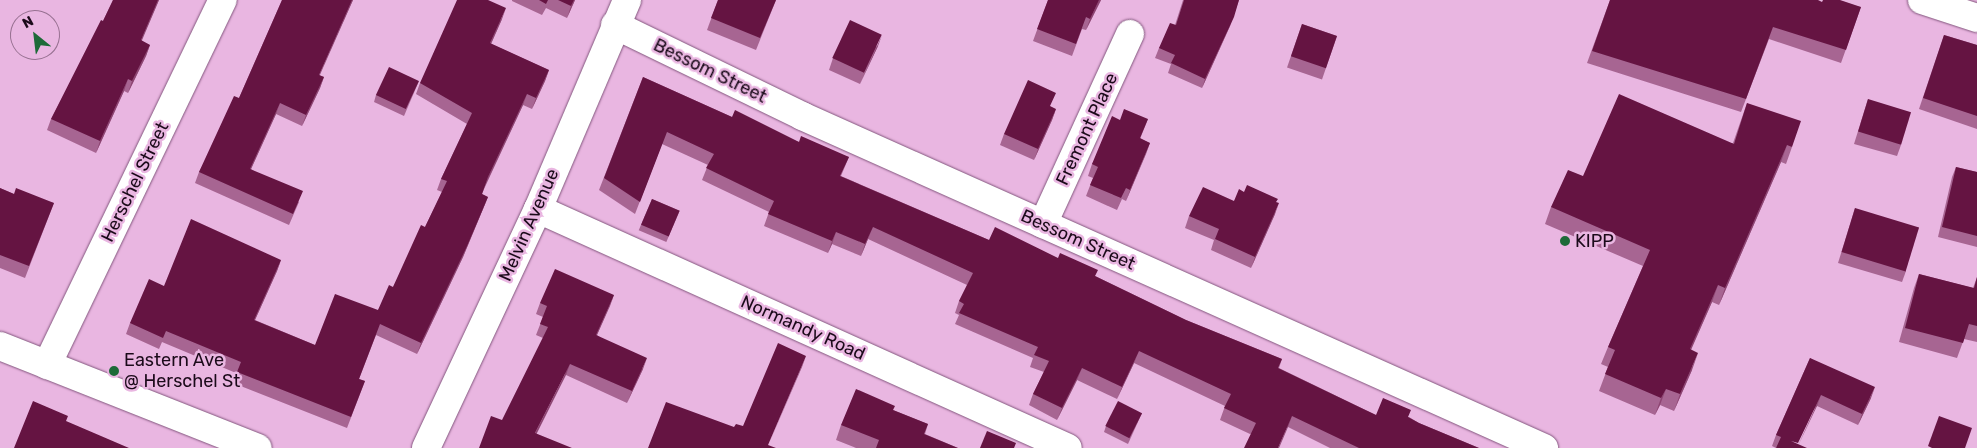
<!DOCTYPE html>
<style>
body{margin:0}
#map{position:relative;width:1977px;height:448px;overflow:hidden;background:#e9b6e1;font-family:Rubik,sans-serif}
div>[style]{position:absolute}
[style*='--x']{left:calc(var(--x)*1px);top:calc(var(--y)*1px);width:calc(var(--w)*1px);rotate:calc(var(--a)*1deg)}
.roads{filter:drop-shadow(0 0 1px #82567d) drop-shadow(0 0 1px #82567d)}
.minor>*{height:28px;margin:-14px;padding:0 14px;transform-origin:14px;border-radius:14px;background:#fff}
.major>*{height:28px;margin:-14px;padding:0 14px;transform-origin:14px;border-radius:14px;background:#fff}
.wall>*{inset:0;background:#a76592;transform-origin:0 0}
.shaded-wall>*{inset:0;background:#8d4572}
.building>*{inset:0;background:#651442;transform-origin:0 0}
.dots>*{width:14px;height:14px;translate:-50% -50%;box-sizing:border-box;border:2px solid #e9b6e1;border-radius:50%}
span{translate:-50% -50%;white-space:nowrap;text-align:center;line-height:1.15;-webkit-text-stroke:5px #e9b6e1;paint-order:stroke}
.street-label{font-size:18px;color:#1b0a1a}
.poi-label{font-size:18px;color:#1b0a1a}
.left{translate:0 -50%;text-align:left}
.north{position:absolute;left:10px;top:10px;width:50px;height:50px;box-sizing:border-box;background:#e9b6e1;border:1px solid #977191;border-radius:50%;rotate:331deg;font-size:14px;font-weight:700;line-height:20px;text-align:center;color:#1b0a1a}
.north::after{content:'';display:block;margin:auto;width:18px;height:22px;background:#1d6a38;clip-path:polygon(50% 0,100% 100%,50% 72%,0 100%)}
</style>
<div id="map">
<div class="roads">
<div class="minor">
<div style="--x:1922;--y:0;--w:58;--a:18.1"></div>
<div style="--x:615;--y:25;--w:208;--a:25.9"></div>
<div style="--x:802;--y:116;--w:813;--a:24.11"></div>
<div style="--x:538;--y:209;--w:581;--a:24.27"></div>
<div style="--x:1043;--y:224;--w:209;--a:-65.4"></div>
<div style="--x:47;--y:365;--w:405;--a:-64.3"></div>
<div style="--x:426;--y:448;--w:264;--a:-64.9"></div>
<div style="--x:538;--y:209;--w:227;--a:-66.9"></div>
</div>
<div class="major">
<div style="--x:0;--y:346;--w:277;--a:21.6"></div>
</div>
</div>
<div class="wall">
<div style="clip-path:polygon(113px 0,159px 0,141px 41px,150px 45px,146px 56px,128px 93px,124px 91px,96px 153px,47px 130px,51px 119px,103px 21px)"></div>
<div style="clip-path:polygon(282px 0,353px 0,319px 75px,324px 77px,320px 88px,302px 126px,276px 114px,251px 169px,299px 202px,289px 225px,195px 183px,199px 172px,239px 98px)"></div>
<div style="clip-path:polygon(512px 0,575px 0,567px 18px,546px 8px,542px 15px,512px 1px)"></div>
<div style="clip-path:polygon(718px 0,776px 0,756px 50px,707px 30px)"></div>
<div style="clip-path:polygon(1048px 0,1101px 0,1086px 30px,1082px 29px,1072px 56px,1033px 41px)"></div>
<div style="clip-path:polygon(1183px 0,1239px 0,1230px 26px,1202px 88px,1168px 73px,1171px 64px,1155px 58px,1159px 48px,1175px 25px)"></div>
<div style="clip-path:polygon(1610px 0,1822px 2px,1861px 7px,1841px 63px,1769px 39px,1741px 112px,1587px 63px)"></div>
<div style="clip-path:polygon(502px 19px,491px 44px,549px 70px,545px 81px,532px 109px,523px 105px,485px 187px,482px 194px,488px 197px,463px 257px,417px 354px,376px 335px,359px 379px,365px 381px,347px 428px,233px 383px,236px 373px,162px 342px,159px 349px,126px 334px,130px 323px,164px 286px,281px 260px,277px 271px,255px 320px,315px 345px,378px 310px,393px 287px,425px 227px,442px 192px,437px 190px,441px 179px,467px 124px,416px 94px,420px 83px)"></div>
<div style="left:1302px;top:24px;width:37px;height:46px;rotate:19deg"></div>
<div style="clip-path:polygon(1944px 35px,1977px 45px,1977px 129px,1919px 109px)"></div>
<div style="clip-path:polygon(878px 46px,860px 84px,829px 70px,833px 58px)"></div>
<div style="clip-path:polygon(643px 77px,732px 117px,799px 142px,849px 157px,841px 176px,989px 240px,1095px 276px,1186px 320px,1282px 359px,1279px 368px,1376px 415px,1409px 417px,1419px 423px,1479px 448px,1330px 448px,1288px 427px,1250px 434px,1220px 420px,1225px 406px,1134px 363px,1117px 399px,1077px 380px,1057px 420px,1029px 405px,1033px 394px,1044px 372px,1030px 367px,1033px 358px,955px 324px,959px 315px,955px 313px,959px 301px,967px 285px,868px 239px,861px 256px,832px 244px,828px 253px,764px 226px,769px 212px,702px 180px,708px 165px,662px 144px,635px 214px,599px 190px)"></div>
<div style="clip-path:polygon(419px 81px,404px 116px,374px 102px,376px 95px)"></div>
<div style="clip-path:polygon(1868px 99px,1901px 145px,1897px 156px,1854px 144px)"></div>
<div style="clip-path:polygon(1747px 103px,1792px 147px,1786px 164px,1781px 162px,1719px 305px,1712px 302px,1691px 349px,1692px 370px,1674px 411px,1660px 405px,1655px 415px,1599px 391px,1608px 367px,1601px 364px,1608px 347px,1643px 266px,1545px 224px,1551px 207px,1583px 176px,1733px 143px)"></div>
<div style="clip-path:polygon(1056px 109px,1052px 120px,1034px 160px,1000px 145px,1004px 134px)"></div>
<div style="clip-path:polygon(1148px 119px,1140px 139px,1150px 143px,1126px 201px,1122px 199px,1117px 210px,1086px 196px,1093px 178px,1088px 176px,1092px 164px,1120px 120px)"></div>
<div style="clip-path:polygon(1956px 167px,1977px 172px,1977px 247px,1938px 237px,1952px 177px)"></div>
<div style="clip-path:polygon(0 188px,14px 194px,54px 203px,25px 278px,0 268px)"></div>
<div style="clip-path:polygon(1244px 192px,1276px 202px,1275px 214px,1251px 268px,1211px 250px,1214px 240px,1185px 228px,1189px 216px,1234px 201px)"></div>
<div style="left:652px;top:199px;width:30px;height:34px;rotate:23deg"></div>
<div style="clip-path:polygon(1855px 208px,1906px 271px,1902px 282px,1838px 263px)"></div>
<div style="clip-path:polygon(1919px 274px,1973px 288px,1977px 277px,1977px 342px,1964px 339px,1957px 358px,1899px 342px,1914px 288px)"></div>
<div style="clip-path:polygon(614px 295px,597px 335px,643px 369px,627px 403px,566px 375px,543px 338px,536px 335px,543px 317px,536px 314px,540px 303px)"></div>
<div style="clip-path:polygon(1810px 358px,1871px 398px,1858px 425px,1817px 406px,1776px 448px,1772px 446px,1776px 435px)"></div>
<div style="clip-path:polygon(893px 410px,928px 424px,925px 434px,958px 448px,856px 448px,836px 440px,841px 425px)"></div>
<div style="clip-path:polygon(1142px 413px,1128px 444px,1104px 432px,1106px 426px)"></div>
</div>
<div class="shaded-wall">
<div style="clip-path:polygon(158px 0,159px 0,137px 52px,141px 40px)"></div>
<div style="clip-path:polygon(352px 0,353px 0,315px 86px,319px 75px)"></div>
<div style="clip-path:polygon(574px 0,575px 0,567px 18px,571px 6px)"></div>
<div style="clip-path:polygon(1099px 0,1101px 0,1086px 30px,1090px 19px)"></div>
<div style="clip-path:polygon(506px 8px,502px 19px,486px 55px,490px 43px)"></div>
<div style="clip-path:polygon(1234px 17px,1230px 26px,1202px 88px,1205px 79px)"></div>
<div style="clip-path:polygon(882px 35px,878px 46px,860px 84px,865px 73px)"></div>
<div style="clip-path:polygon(150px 45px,146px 56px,128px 93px,132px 81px)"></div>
<div style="clip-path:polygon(549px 70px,545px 81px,532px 109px,536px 98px)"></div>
<div style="clip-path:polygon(324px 77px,320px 88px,302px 126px,306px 115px)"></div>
<div style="clip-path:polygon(128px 79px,124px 91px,96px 153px,100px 141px)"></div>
<div style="clip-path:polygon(527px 94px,523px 105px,484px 188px,488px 177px)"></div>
<div style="clip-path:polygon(280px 103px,276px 114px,246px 180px,250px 169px)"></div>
<div style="clip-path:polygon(1056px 109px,1052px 120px,1034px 160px,1038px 149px)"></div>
<div style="clip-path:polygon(1150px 143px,1146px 154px,1126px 201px,1130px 190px)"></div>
<div style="clip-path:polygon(1787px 145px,1781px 162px,1719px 305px,1725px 288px)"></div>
<div style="clip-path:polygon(488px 197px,463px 257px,417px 354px,421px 343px)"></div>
<div style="clip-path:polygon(1279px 203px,1275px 214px,1251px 268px,1255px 257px)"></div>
<div style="clip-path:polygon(873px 227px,868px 239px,861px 256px,865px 244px)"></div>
<div style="clip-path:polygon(836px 232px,832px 244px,828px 253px,832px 241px)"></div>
<div style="clip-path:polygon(281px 260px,277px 271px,250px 331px,254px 320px)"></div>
<div style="clip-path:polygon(1718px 285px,1712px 302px,1684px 366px,1690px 349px)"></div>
<div style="clip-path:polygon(614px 295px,610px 306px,592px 346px,596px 335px)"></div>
<div style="clip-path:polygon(1139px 351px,1134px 363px,1117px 399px,1122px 387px)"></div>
<div style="clip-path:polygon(1698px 353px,1692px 370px,1674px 411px,1680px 394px)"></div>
<div style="clip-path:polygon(806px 356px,802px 367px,767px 448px)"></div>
<div style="clip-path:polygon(647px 358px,643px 369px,627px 403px,632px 391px)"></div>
<div style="clip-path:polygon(570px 364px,566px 375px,531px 445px,535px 433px)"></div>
<div style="clip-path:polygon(1082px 368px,1077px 380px,1057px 420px,1062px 408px)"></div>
<div style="clip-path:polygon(1875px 387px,1871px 398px,1858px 425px,1862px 414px)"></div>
<div style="clip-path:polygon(1666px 389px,1660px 405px,1655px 415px,1661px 398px)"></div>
<div style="clip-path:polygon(1821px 395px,1817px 406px,1797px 448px)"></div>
<div style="clip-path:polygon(1292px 416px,1288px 427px,1279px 448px,1278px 448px)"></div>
</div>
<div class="building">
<div style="clip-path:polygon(113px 0,158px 0,141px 40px,150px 45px,132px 81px,128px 79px,100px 141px,51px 119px,101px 20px,103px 21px)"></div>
<div style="clip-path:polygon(282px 0,352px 0,319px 75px,324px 77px,306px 115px,280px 103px,250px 169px,303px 191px,293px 214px,199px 172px,234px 96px,239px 98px)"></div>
<div style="clip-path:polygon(457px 0,488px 0,506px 8px,490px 43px,549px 70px,536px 98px,527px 94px,488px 177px,482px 194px,488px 197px,467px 246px,421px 343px,380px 324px,359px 379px,365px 381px,351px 417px,237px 372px,241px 362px,166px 331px,163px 338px,130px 323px,149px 279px,164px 286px,191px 219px,281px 260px,254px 320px,315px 345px,335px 294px,378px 310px,389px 285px,393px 287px,421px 225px,425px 227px,447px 181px,441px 179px,472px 113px,420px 83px)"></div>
<div style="clip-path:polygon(539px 0,548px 0,546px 4px)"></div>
<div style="clip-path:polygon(558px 0,574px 0,571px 6px)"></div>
<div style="clip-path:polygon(718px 0,776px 0,760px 38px,711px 18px)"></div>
<div style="clip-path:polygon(1048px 0,1099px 0,1090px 19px,1086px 17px,1076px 44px,1037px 29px)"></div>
<div style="clip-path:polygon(1184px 0,1239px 0,1234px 17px,1205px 79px,1171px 63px,1175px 55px,1159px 48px,1170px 23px,1176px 25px)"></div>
<div style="clip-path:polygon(1610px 0,1818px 0,1822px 2px,1823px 0,1840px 0,1861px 7px,1846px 50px,1773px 27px,1746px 99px,1592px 51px)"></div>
<div style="left:850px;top:20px;width:35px;height:42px;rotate:25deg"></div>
<div style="left:1302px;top:24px;width:37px;height:34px;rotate:19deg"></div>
<div style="clip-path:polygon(1944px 35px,1977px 45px,1977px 116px,1923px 98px)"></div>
<div style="left:389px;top:67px;width:33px;height:31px;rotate:25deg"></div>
<div style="clip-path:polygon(643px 77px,732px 117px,735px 110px,799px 142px,801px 136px,849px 157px,840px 176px,989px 240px,995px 227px,1058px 258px,1060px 253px,1098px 270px,1095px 276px,1186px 320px,1282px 359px,1278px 368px,1376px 415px,1383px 398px,1411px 410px,1408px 417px,1419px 423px,1479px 448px,1359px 448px,1292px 416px,1278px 448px,1244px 448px,1256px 423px,1224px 408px,1231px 394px,1139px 351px,1122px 387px,1082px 368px,1062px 408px,1033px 394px,1049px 361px,1034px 355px,1038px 347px,959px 313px,964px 304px,959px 301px,973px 273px,873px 227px,865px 244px,836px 232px,832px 241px,768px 214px,774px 201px,706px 168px,714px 154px,667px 132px,640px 202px,604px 178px)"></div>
<div style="clip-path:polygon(1028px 80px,1056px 93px,1050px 106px,1056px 109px,1038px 149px,1004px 134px)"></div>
<div style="clip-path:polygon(1619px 94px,1734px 144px,1747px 103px,1801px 121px,1792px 147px,1787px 145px,1725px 288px,1718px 285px,1690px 349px,1698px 353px,1680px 394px,1666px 389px,1661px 398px,1605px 374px,1615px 350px,1608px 347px,1650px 250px,1551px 207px,1568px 170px,1583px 176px)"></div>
<div style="left:1868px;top:99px;width:45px;height:34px;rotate:17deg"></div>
<div style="clip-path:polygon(1124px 109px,1148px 119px,1140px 138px,1150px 143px,1130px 190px,1126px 188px,1121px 198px,1090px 185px,1098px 167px,1092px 164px,1112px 116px,1120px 120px)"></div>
<div style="clip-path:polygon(1956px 167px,1977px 172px,1977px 236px,1942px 227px)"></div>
<div style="clip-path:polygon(1247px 185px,1278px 199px,1276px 202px,1279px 203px,1255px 257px,1215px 239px,1219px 229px,1189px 216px,1203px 187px,1234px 201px,1239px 189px,1244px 192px)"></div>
<div style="clip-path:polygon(0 188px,14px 194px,16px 188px,54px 203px,29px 266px,0 255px)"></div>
<div style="left:652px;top:199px;width:30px;height:28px;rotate:23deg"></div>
<div style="left:1855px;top:208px;width:67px;height:46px;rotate:17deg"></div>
<div style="clip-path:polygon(555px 269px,614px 295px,596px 335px,647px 358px,632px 391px,570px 364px,535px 433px,572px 448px,479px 448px,491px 416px,502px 420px,548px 327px,540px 324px,547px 306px,540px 303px)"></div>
<div style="clip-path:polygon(1919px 274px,1974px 288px,1977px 277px,1977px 326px,1969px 324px,1963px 343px,1905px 328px)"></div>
<div style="clip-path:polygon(778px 343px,806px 356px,768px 445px,776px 448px,648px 448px,666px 402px,734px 427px,736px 424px,743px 426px)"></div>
<div style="clip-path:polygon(1810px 358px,1875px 387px,1862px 414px,1821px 395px,1798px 443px,1791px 441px,1807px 448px,1776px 448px,1781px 437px,1776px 435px)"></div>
<div style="clip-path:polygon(856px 389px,895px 406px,893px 410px,928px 424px,924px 434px,958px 448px,876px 448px,879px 440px,841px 425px)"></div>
<div style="clip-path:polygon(33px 401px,68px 416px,66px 421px,129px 448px,14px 448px)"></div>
<div style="left:1118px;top:401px;width:27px;height:28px;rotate:27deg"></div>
<div style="clip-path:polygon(1939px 416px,1972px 428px,1965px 448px,1932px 448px,1928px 446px)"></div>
<div style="clip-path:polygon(987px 431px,1016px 443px,1014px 448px,980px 448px)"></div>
</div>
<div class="dots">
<div style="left:1565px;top:241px;background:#1d6a38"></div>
<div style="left:114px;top:371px;background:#1d6a38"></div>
</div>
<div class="street-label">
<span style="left:710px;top:71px;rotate:26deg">Bessom Street</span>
<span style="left:1087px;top:129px;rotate:-65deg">Fremont Place</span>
<span style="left:135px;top:182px;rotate:-64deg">Herschel Street</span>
<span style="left:529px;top:225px;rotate:-66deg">Melvin Avenue</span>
<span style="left:1078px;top:240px;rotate:24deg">Bessom Street</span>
<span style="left:803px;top:328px;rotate:24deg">Normandy Road</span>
</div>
<div class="poi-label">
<span class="left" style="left:1575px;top:241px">KIPP</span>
<span class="left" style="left:124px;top:371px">Eastern Ave<br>@ Herschel St</span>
</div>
<div class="north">N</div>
</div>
